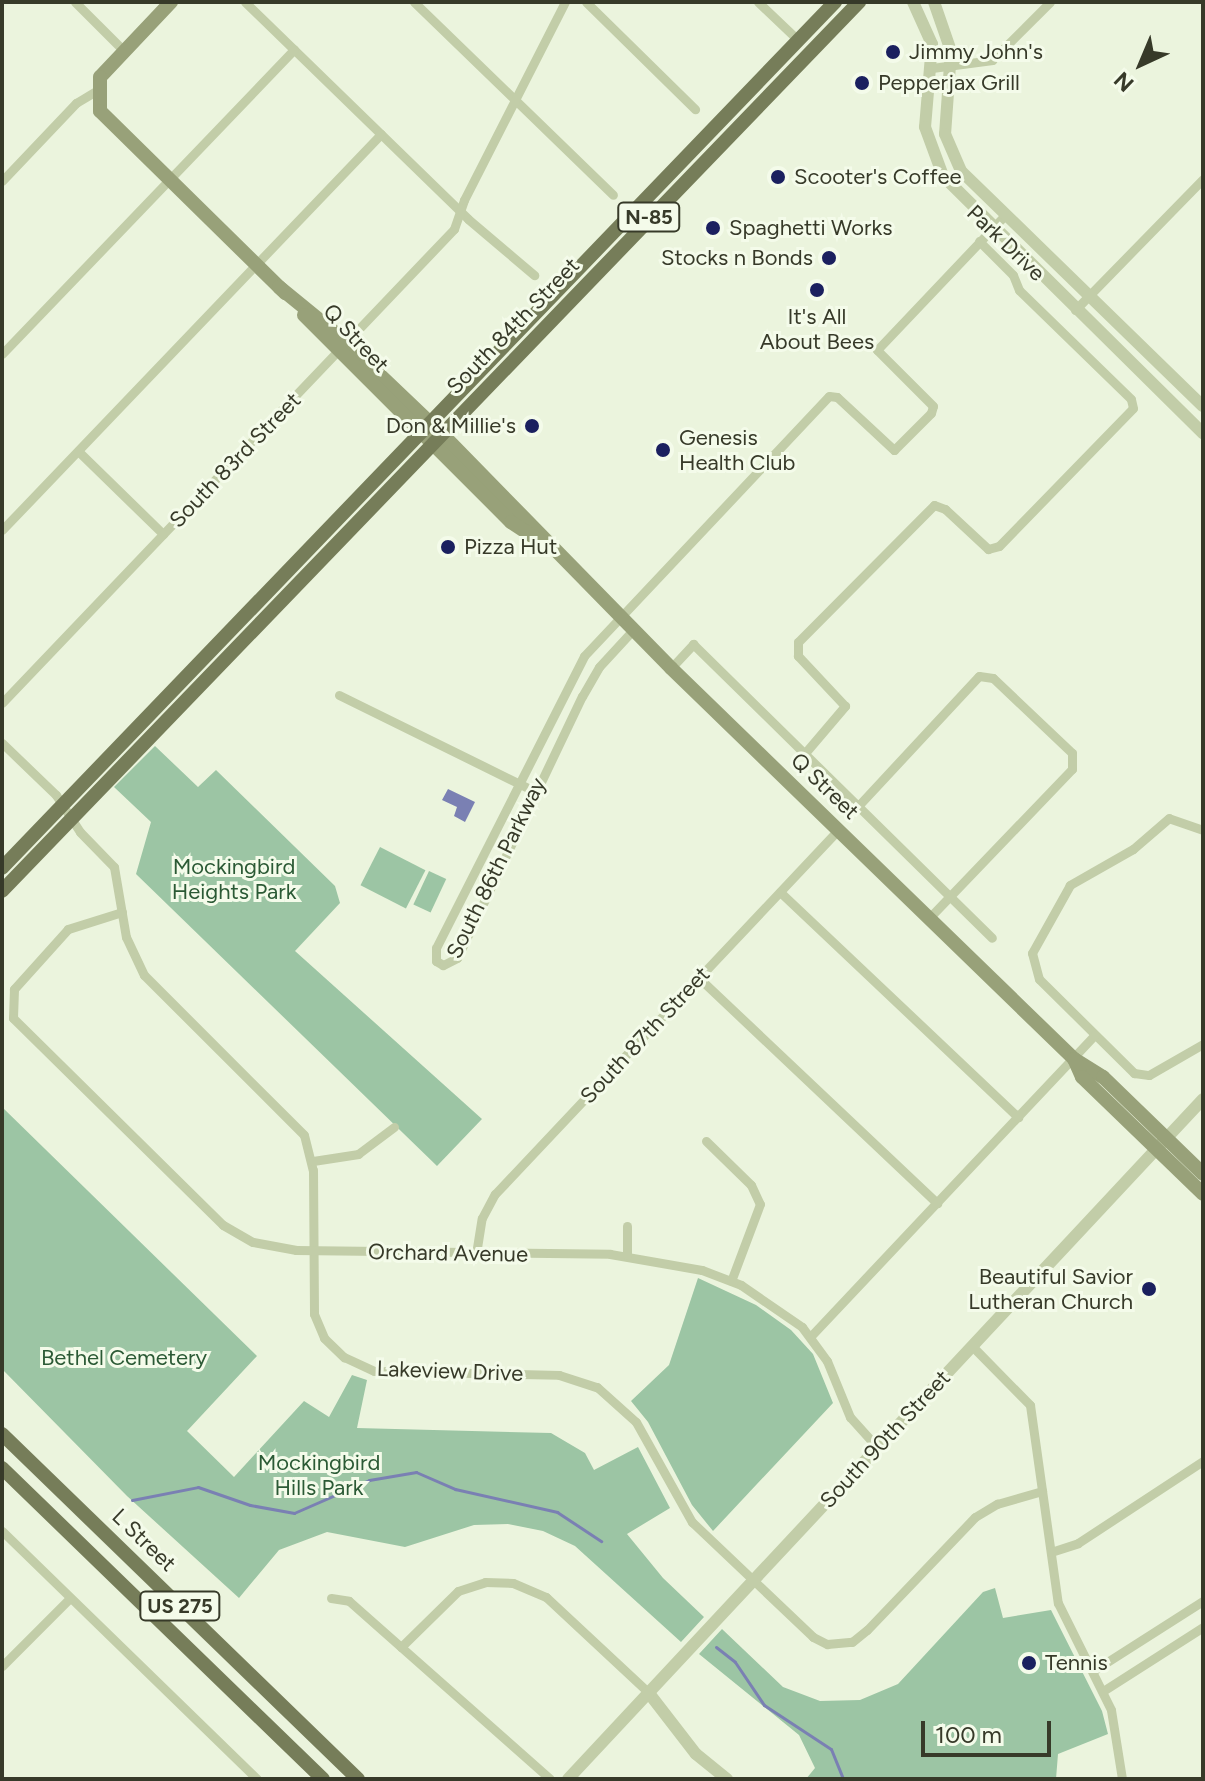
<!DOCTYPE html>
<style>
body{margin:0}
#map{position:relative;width:1205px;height:1781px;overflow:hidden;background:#ebf4dd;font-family:Figtree,sans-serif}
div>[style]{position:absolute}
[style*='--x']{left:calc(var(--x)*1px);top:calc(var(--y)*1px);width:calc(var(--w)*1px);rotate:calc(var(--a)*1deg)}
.green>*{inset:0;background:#9cc5a4;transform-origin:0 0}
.water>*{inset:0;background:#7a80b3}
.stream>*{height:3px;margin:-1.5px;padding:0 1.5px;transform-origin:1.5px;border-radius:1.5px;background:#7a80b3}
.minor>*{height:9px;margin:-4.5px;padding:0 4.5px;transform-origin:4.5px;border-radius:4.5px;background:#c2cda8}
.tertiary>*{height:12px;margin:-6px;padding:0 6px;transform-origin:6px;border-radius:6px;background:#c2cda8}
.secondary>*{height:14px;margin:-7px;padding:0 7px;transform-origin:7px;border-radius:7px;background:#98a179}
.primary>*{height:14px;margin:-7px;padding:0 7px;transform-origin:7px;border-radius:7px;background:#767d59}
.dots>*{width:22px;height:22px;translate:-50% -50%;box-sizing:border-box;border:4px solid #f4fbea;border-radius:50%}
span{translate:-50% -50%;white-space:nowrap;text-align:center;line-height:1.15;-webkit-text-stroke:6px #f4fbea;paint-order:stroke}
.shield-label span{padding:2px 6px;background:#f4fbea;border:2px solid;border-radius:6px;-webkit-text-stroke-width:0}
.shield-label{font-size:20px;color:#373a29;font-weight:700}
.poi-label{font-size:22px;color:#373a29}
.left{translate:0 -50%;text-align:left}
.right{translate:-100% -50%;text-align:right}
.street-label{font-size:22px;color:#373a29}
.park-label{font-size:22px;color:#2b5a35}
.frame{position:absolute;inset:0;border:4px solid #373a29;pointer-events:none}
.north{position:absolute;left:1101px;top:24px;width:80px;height:80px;-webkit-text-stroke:6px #f4fbea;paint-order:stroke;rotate:224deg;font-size:22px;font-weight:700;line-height:32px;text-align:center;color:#373a29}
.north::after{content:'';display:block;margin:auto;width:28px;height:36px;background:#373a29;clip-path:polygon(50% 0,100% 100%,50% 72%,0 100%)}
.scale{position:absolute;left:921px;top:1721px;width:130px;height:36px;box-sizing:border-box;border:4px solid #373a29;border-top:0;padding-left:10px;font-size:24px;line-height:28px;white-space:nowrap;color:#373a29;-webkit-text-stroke:6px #f4fbea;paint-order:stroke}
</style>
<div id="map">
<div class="green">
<div style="clip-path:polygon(155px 746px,198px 787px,216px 770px,335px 886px,340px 903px,295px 951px,482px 1119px,437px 1166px,136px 874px,151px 822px,114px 787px)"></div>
<div style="left:380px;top:847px;width:51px;height:43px;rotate:27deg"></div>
<div style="left:429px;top:871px;width:19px;height:37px;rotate:25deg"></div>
<div style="clip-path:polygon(2px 1107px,257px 1356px,187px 1431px,234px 1477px,304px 1401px,329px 1417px,352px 1375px,367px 1380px,357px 1428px,551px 1433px,585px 1453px,594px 1470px,638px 1447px,670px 1508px,627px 1534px,663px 1578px,704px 1617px,681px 1642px,575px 1546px,543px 1531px,508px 1524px,474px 1525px,405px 1547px,327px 1532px,279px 1550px,239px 1598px,127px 1496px,2px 1369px)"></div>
<div style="clip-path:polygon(698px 1278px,756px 1305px,791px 1330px,813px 1354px,833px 1403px,713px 1531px,692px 1505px,648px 1422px,631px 1401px,669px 1365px)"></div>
<div style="clip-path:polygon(995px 1588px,1003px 1618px,1051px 1610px,1102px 1711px,1108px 1734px,1058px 1754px,1056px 1779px,806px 1779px,815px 1768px,799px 1735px,699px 1654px,722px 1629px,783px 1687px,820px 1701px,860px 1700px,898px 1684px,983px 1592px)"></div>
</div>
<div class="water">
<div style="clip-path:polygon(448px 789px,475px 802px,465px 822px,454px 816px,457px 807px,442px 800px)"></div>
</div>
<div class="stream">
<div style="--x:132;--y:1500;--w:67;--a:-11.1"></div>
<div style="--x:198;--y:1487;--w:55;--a:19.1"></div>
<div style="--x:250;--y:1505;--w:45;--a:10.3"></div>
<div style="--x:294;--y:1513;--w:82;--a:-23.7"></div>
<div style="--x:369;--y:1480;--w:48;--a:-9.7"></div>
<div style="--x:416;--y:1472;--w:43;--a:23.6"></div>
<div style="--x:455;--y:1489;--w:105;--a:12.7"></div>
<div style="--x:557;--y:1512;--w:53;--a:33.4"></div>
<div style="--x:716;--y:1647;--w:24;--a:38"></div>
<div style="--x:735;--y:1662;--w:52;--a:56"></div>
<div style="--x:764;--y:1705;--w:80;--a:33.3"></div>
<div style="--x:831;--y:1749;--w:32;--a:68"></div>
</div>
<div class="minor">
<div style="--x:75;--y:2;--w:69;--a:45"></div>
<div style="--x:245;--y:2;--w:311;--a:44.2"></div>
<div style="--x:468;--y:219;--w:87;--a:40.3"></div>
<div style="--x:414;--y:2;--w:277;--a:44.1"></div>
<div style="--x:586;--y:2;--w:153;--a:44.5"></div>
<div style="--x:758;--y:2;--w:54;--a:43.5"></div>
<div style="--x:932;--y:68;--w:61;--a:-7.6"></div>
<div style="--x:992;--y:60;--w:82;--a:-45"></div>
<div style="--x:2;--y:181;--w:108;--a:-46.5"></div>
<div style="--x:76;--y:103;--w:26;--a:-31"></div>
<div style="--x:1075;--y:310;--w:183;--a:-45.7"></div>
<div style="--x:2;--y:354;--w:422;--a:-46.2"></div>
<div style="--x:78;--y:451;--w:119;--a:44.3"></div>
<div style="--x:2;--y:530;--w:548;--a:-46.26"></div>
<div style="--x:633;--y:630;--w:50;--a:132.6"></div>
<div style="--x:599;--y:667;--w:34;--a:120"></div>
<div style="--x:582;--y:696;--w:290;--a:115.5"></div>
<div style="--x:457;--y:958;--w:16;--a:153"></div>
<div style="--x:443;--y:965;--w:8;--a:-150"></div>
<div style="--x:436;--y:961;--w:13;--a:-90"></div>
<div style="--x:436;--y:948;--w:327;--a:-63.1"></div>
<div style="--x:584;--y:656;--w:357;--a:-46.7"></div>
<div style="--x:829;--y:396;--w:8;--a:7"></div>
<div style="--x:837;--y:397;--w:78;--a:42.9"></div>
<div style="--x:894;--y:450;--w:52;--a:-45"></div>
<div style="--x:931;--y:413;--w:7;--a:-74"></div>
<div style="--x:933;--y:406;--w:79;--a:-135"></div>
<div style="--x:877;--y:350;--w:186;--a:-46.5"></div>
<div style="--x:671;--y:668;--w:33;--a:-47"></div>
<div style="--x:693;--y:644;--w:419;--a:44.5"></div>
<div style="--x:339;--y:695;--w:217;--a:26.2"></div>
<div style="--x:2;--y:703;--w:655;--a:-46.36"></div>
<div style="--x:454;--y:229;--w:31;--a:-71"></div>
<div style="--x:464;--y:200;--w:222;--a:-63"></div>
<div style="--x:2;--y:743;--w:75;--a:43.9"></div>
<div style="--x:56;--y:795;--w:44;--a:57"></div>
<div style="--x:80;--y:832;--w:49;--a:45.8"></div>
<div style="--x:114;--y:867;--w:71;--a:80.3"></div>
<div style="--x:126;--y:937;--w:42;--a:64.7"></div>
<div style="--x:144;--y:975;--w:226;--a:45"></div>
<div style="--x:304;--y:1135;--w:36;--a:76"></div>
<div style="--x:313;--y:1170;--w:144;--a:89.6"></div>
<div style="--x:314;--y:1314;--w:26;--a:67"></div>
<div style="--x:324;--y:1338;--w:28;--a:44"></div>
<div style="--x:344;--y:1357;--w:33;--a:25"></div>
<div style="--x:374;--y:1371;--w:185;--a:1.2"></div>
<div style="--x:559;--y:1375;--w:40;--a:18"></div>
<div style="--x:597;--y:1387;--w:52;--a:41.9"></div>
<div style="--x:636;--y:1422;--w:115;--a:60.8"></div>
<div style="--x:692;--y:1522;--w:167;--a:43.5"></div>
<div style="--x:813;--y:1637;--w:16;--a:27"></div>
<div style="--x:827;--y:1644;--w:25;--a:-5"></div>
<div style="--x:852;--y:1642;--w:19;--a:-39"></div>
<div style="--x:867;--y:1630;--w:156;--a:-46.3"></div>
<div style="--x:975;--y:1517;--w:26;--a:-31"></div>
<div style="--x:997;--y:1504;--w:47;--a:-16.1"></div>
<div style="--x:805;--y:753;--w:62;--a:-49.6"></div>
<div style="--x:845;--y:706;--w:69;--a:-133.2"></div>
<div style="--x:798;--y:656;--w:14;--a:-90"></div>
<div style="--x:798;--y:642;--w:193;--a:-45.2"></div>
<div style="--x:934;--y:505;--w:12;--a:20"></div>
<div style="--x:945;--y:509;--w:59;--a:42.9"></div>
<div style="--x:988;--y:549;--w:11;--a:-15"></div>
<div style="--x:999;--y:546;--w:192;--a:-45.8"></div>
<div style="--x:1133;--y:408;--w:9;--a:-103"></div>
<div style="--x:1131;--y:399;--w:156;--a:-135.8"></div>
<div style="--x:1019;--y:290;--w:16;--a:-112"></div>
<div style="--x:1013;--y:275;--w:48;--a:-135"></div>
<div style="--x:859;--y:805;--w:176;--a:-47.1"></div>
<div style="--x:979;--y:676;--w:14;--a:8"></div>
<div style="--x:993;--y:678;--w:109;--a:43.5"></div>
<div style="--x:1072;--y:753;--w:16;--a:90"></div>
<div style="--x:1072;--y:769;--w:207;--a:133.8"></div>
<div style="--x:1203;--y:830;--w:36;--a:-161"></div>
<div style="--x:1169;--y:818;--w:48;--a:139.3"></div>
<div style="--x:1133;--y:849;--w:73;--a:150.3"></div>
<div style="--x:1070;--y:885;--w:78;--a:119.2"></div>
<div style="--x:1032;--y:953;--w:27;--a:75"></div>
<div style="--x:1039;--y:979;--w:134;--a:44.7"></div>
<div style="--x:1134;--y:1073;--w:15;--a:8"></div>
<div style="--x:1149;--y:1075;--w:62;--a:-29.9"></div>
<div style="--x:780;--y:892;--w:328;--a:43.4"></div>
<div style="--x:122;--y:912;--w:57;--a:162.5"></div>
<div style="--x:68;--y:929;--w:81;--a:132"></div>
<div style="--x:14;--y:989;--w:29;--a:92"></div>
<div style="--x:13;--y:1018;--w:295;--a:44.6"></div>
<div style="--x:223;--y:1225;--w:34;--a:30"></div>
<div style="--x:253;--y:1242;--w:44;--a:10.5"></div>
<div style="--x:296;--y:1250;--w:314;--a:0.7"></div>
<div style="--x:610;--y:1254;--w:93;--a:9.9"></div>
<div style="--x:702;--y:1270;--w:42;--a:21"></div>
<div style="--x:741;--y:1285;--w:74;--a:34.5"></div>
<div style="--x:802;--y:1327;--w:42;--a:53.7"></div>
<div style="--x:827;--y:1361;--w:61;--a:67.7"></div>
<div style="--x:850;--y:1417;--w:40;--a:48"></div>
<div style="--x:699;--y:978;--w:328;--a:43.4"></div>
<div style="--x:706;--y:1141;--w:63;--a:44.4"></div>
<div style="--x:751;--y:1185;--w:21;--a:65"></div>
<div style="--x:760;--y:1204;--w:82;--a:110.6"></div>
<div style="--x:313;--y:1161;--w:46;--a:-8.8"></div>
<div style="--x:358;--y:1154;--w:45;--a:-36.9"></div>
<div style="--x:476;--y:1254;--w:36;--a:-81"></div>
<div style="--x:482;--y:1218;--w:27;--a:-62"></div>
<div style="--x:495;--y:1194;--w:500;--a:-46.7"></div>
<div style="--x:627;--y:1255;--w:29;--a:-90"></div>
<div style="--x:810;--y:1337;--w:415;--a:-46.7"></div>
<div style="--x:972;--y:1346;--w:83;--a:45.5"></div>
<div style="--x:1030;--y:1405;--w:200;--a:82"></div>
<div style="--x:1058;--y:1603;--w:119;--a:63.6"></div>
<div style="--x:1111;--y:1710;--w:70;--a:80.9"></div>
<div style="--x:2;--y:1531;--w:356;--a:44.2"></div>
<div style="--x:1051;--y:1552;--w:28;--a:-18"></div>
<div style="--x:1078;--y:1543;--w:149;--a:-33.3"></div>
<div style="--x:331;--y:1598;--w:18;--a:9"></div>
<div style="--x:349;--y:1601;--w:268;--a:41.5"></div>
<div style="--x:401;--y:1647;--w:80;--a:-44.5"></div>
<div style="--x:458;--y:1591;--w:28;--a:-18"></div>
<div style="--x:485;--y:1582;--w:28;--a:2"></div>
<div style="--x:513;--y:1583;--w:36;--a:23"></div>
<div style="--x:546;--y:1597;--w:139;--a:43"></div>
<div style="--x:2;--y:1666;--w:96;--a:-45"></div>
<div style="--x:1093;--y:1671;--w:130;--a:-32.5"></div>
<div style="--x:1103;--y:1691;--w:119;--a:-32.6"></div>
</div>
<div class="tertiary">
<div style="--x:913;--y:2;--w:46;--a:65.7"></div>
<div style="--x:932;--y:44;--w:83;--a:94.8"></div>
<div style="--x:925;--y:127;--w:52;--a:69.8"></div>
<div style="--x:943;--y:176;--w:366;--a:44.7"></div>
<div style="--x:934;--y:2;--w:52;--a:70.9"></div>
<div style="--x:951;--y:51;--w:83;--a:94.1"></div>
<div style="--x:945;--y:134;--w:40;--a:66.6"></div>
<div style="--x:961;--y:171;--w:337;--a:44.2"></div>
<div style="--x:648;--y:1692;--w:78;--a:52.3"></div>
<div style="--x:696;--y:1754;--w:40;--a:39"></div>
<div style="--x:568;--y:1779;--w:930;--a:-46.96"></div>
</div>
<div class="secondary">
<div style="--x:171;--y:2;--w:103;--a:133.4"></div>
<div style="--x:100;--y:77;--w:34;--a:90"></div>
<div style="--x:100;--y:111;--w:260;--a:44.5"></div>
<div style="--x:279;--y:287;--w:77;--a:39.2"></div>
<div style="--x:339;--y:336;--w:141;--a:43.6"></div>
<div style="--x:441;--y:433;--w:329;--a:45.6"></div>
<div style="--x:671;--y:668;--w:562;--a:44.13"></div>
<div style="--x:1074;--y:1059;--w:34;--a:32"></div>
<div style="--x:1103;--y:1077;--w:139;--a:44.1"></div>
<div style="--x:304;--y:315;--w:293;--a:45"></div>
<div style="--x:511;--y:522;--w:42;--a:33.3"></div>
<div style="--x:1074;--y:1059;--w:20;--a:66"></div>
<div style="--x:1082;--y:1077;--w:168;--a:44"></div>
</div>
<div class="primary">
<div style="--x:2;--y:868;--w:1202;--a:-46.11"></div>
<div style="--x:2;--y:891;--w:1235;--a:-46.05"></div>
<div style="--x:2;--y:1434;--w:496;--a:44.1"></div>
<div style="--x:2;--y:1468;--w:447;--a:44.1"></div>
</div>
<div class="dots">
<div style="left:893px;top:52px;background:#1b205f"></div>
<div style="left:862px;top:83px;background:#1b205f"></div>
<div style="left:778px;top:177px;background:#1b205f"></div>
<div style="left:713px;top:228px;background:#1b205f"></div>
<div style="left:829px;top:258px;background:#1b205f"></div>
<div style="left:817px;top:290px;background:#1b205f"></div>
<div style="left:532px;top:426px;background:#1b205f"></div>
<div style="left:663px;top:450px;background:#1b205f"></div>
<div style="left:448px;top:547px;background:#1b205f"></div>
<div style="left:1149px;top:1289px;background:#1b205f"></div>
<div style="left:1029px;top:1663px;background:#1b205f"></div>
</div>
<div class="shield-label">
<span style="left:649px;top:217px">N-85</span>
<span style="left:180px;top:1606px">US 275</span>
</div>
<div class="poi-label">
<span class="left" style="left:909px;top:52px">Jimmy John's</span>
<span class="left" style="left:878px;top:83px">Pepperjax Grill</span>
<span class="left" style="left:794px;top:177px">Scooter's Coffee</span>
<span class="left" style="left:729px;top:228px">Spaghetti Works</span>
<span class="right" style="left:813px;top:258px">Stocks n Bonds</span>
<span style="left:817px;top:329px">It's All<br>About Bees</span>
<span class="right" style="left:516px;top:426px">Don &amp; Millie's</span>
<span class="left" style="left:679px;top:450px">Genesis<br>Health Club</span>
<span class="left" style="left:464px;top:547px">Pizza Hut</span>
<span class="right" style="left:1133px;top:1289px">Beautiful Savior<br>Lutheran Church</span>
<span class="left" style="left:1045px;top:1663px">Tennis</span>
</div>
<div class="street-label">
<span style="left:1006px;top:243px;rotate:44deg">Park Drive</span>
<span style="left:513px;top:326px;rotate:-46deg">South 84th Street</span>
<span style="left:356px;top:338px;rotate:47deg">Q Street</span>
<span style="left:235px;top:460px;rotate:-46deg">South 83rd Street</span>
<span style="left:825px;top:786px;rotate:44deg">Q Street</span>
<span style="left:496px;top:868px;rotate:-64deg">South 86th Parkway</span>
<span style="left:645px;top:1035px;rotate:-47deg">South 87th Street</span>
<span style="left:448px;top:1253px;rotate:1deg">Orchard Avenue</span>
<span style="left:450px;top:1371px;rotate:2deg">Lakeview Drive</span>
<span style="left:885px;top:1439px;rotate:-47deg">South 90th Street</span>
<span style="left:144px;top:1540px;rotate:44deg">L Street</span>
</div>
<div class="park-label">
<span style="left:234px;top:879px">Mockingbird<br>Heights Park</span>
<span style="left:124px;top:1358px">Bethel Cemetery</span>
<span style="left:319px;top:1475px">Mockingbird<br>Hills Park</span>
</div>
<div class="frame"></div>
<div class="north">N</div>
<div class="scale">100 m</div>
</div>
